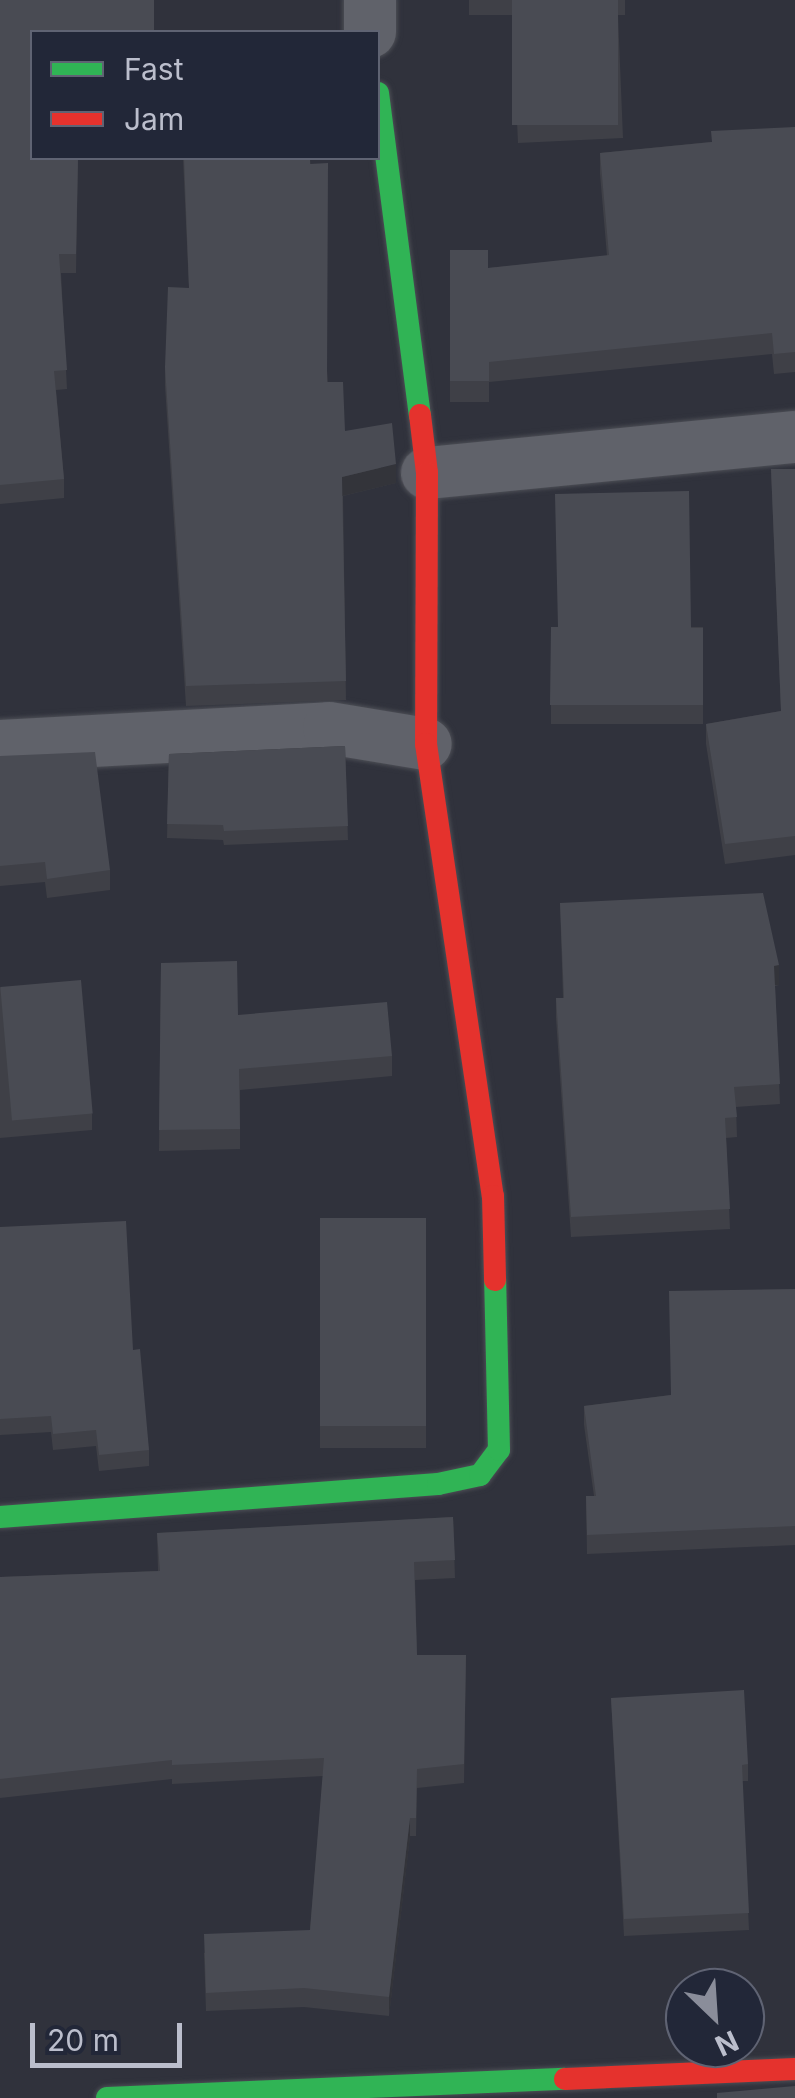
<!DOCTYPE html>
<style>
body{margin:0}
#map{position:relative;width:795px;height:2098px;overflow:hidden;background:#30323c;font-family:Inter,sans-serif}
div>[style]{position:absolute}
[style*='--x']{left:calc(var(--x)*1px);top:calc(var(--y)*1px);width:calc(var(--w)*1px);rotate:calc(var(--a)*1deg)}
.roads{filter:drop-shadow(0 0 2px #4c4e55) drop-shadow(0 0 2px #4c4e55)}
.street>*{height:52px;margin:-26px;padding:0 26px;transform-origin:26px;border-radius:26px;background:#60626a}
.fast>*{height:22px;margin:-11px;padding:0 11px;transform-origin:11px;border-radius:11px;background:#30b455}
.jam>*{height:22px;margin:-11px;padding:0 11px;transform-origin:11px;border-radius:11px;background:#e5322d}
.wall>*{inset:0;background:#3f4047;transform-origin:0 0}
.shaded-wall>*{inset:0;background:#33343a;transform-origin:0 0}
.building>*{inset:0;background:#494b53;transform-origin:0 0}
span{translate:-50% -50%;white-space:nowrap;text-align:center;line-height:1.15;-webkit-text-stroke:9px #222738;paint-order:stroke}
.legend{position:absolute;left:30px;top:30px;width:350px;height:130px;box-sizing:border-box;background:#222738;border:2px solid #5f6373;margin:0;padding:12px 18px;list-style:none;font-size:30px;color:#bbbecc}
.legend li{display:flex;align-items:center;gap:20px;height:50px}
.legend b{width:50px;border:2px solid #5f6373}
.north{position:absolute;left:665px;top:1968px;width:100px;height:100px;box-sizing:border-box;background:#222738;border:2px solid #5f6373;border-radius:50%;rotate:155deg;font-size:28px;font-weight:700;line-height:40px;text-align:center;color:#bbbecc}
.north::after{content:'';display:block;margin:auto;width:35px;height:45px;background:#8a8d9a;clip-path:polygon(50% 0,100% 100%,50% 72%,0 100%)}
.scale{position:absolute;left:30px;top:2023px;width:152px;height:45px;box-sizing:border-box;border:5px solid #bbbecc;border-top:0;padding-left:12px;font-size:30px;line-height:35px;white-space:nowrap;color:#bbbecc;-webkit-text-stroke:8px #222738;paint-order:stroke}
</style>
<div id="map">
<div class="roads">
<div class="street">
<div style="--x:370;--y:0;--w:32;--a:90"></div>
<div style="--x:427;--y:473;--w:370;--a:-5.6"></div>
<div style="--x:0;--y:746;--w:329;--a:-3.1"></div>
<div style="--x:329;--y:728;--w:98;--a:9.4"></div>
</div>
<div class="fast">
<div style="--x:378;--y:93;--w:325;--a:82.6"></div>
<div style="--x:0;--y:1517;--w:439;--a:-4.3"></div>
<div style="--x:438;--y:1484;--w:43;--a:-12.1"></div>
<div style="--x:480;--y:1475;--w:31;--a:-53"></div>
<div style="--x:499;--y:1450;--w:170;--a:-91.3"></div>
<div style="--x:107;--y:2098;--w:458;--a:-2.4"></div>
</div>
<div class="jam">
<div style="--x:420;--y:415;--w:58;--a:83.1"></div>
<div style="--x:427;--y:473;--w:271;--a:90.2"></div>
<div style="--x:426;--y:744;--w:457;--a:81.6"></div>
<div style="--x:493;--y:1196;--w:84;--a:88.6"></div>
<div style="--x:565;--y:2079;--w:230;--a:-2.5"></div>
</div>
</div>
<div class="wall">
<div style="clip-path:polygon(0 0,32px 32px,78px 158px,76px 273px,61px 273px,67px 389px,56px 390px,64px 479px,64px 498px,0 504px)"></div>
<div style="clip-path:polygon(469px 0,625px 0,625px 15px,618px 15px,623px 138px,518px 143px,512px 15px,469px 15px)"></div>
<div style="clip-path:polygon(795px 127px,795px 372px,774px 374px,772px 354px,489px 382px,489px 402px,450px 402px,450px 250px,488px 268px,607px 256px,600px 174px,600px 153px,711px 142px)"></div>
<div style="clip-path:polygon(183px 158px,310px 158px,328px 382px,345px 431px,396px 483px,343px 496px,346px 700px,186px 706px,165px 386px,165px 367px,189px 288px)"></div>
<div style="clip-path:polygon(771px 469px,795px 469px,795px 855px,725px 864px,706px 744px,706px 724px,781px 711px)"></div>
<div style="left:551px;top:627px;width:152px;height:97px"></div>
<div style="clip-path:polygon(345px 746px,348px 840px,224px 845px,223px 840px,167px 838px,169px 754px)"></div>
<div style="clip-path:polygon(0 756px,110px 870px,110px 890px,47px 898px,45px 882px,0 886px)"></div>
<div style="clip-path:polygon(560px 903px,779px 985px,775px 986px,780px 1104px,736px 1107px,737px 1137px,726px 1138px,730px 1229px,571px 1237px,556px 1018px,556px 998px,563px 998px)"></div>
<div style="clip-path:polygon(161px 963px,238px 1015px,392px 1056px,392px 1076px,240px 1090px,240px 1149px,159px 1151px)"></div>
<div style="clip-path:polygon(0 987px,92px 1114px,92px 1130px,0 1138px)"></div>
<div style="left:426px;top:1218px;width:230px;height:106px;rotate:90deg"></div>
<div style="clip-path:polygon(0 1227px,133px 1350px,149px 1450px,149px 1466px,99px 1471px,96px 1446px,53px 1450px,51px 1432px,0 1435px)"></div>
<div style="clip-path:polygon(795px 1289px,795px 1545px,587px 1554px,586px 1496px,594px 1496px,584px 1425px,584px 1406px,671px 1395px)"></div>
<div style="clip-path:polygon(453px 1517px,455px 1578px,415px 1580px,417px 1655px,466px 1655px,464px 1783px,417px 1788px,416px 1836px,410px 1836px,389px 2016px,304px 2007px,206px 2011px,204px 1953px,310px 1930px,323px 1776px,172px 1784px,172px 1779px,0 1798px,0 1577px,158px 1571px,157px 1533px)"></div>
<div style="clip-path:polygon(611px 1698px,748px 1764px,748px 1781px,742px 1781px,749px 1930px,624px 1936px)"></div>
</div>
<div class="shaded-wall">
<div style="clip-path:polygon(396px 464px,396px 483px,342px 496px,342px 477px)"></div>
<div style="left:779px;top:965px;width:20px;height:5px;rotate:90deg"></div>
<div style="clip-path:polygon(410px 1818px,410px 1836px,389px 2016px,389px 1997px)"></div>
</div>
<div class="building">
<div style="clip-path:polygon(0 0,154px 0,154px 32px,311px 32px,32px 32px,32px 158px,78px 158px,76px 254px,59px 254px,67px 370px,54px 371px,64px 479px,0 485px)"></div>
<div style="left:512px;top:0;width:106px;height:125px"></div>
<div style="clip-path:polygon(795px 127px,795px 352px,774px 354px,772px 333px,489px 362px,489px 381px,450px 381px,450px 250px,488px 250px,488px 268px,609px 255px,600px 153px,712px 142px,711px 131px)"></div>
<div style="clip-path:polygon(184px 158px,310px 158px,310px 164px,328px 163px,327px 382px,343px 382px,345px 431px,392px 423px,396px 464px,342px 477px,346px 681px,186px 686px,165px 367px,168px 287px,189px 288px)"></div>
<div style="clip-path:polygon(771px 469px,795px 469px,795px 836px,725px 844px,706px 724px,781px 711px)"></div>
<div style="clip-path:polygon(689px 491px,691px 628px,703px 628px,703px 705px,550px 705px,551px 627px,558px 627px,555px 494px)"></div>
<div style="clip-path:polygon(345px 746px,348px 826px,224px 831px,223px 825px,167px 824px,169px 754px)"></div>
<div style="clip-path:polygon(95px 752px,110px 870px,47px 879px,45px 862px,0 866px,0 756px)"></div>
<div style="clip-path:polygon(763px 893px,779px 965px,774px 966px,780px 1084px,734px 1087px,737px 1117px,725px 1118px,730px 1209px,571px 1217px,556px 998px,564px 998px,560px 903px)"></div>
<div style="clip-path:polygon(237px 961px,238px 1015px,387px 1002px,392px 1056px,239px 1069px,240px 1129px,159px 1130px,161px 963px)"></div>
<div style="left:81px;top:980px;width:134px;height:81px;rotate:85deg"></div>
<div style="left:426px;top:1218px;width:208px;height:106px;rotate:90deg"></div>
<div style="clip-path:polygon(126px 1221px,133px 1350px,140px 1349px,149px 1450px,99px 1455px,96px 1430px,53px 1434px,51px 1416px,0 1419px,0 1227px)"></div>
<div style="clip-path:polygon(795px 1289px,795px 1526px,587px 1535px,586px 1496px,596px 1496px,584px 1406px,671px 1395px,669px 1291px)"></div>
<div style="clip-path:polygon(453px 1517px,455px 1560px,414px 1562px,417px 1655px,466px 1655px,464px 1764px,417px 1769px,416px 1818px,410px 1818px,389px 1997px,304px 1988px,206px 1993px,204px 1934px,310px 1930px,324px 1758px,172px 1765px,172px 1760px,0 1779px,0 1809px,0 1577px,160px 1571px,157px 1533px)"></div>
<div style="clip-path:polygon(744px 1690px,748px 1764px,742px 1765px,749px 1913px,624px 1919px,611px 1698px)"></div>
<div style="clip-path:polygon(795px 2086px,795px 2098px,717px 2098px,717px 2093px)"></div>
</div>
<ul class="legend">
<li><b style="height:12px;background:#30b455"></b>Fast</li>
<li><b style="height:12px;background:#e5322d"></b>Jam</li>
</ul>
<div class="north">N</div>
<div class="scale">20 m</div>
</div>
